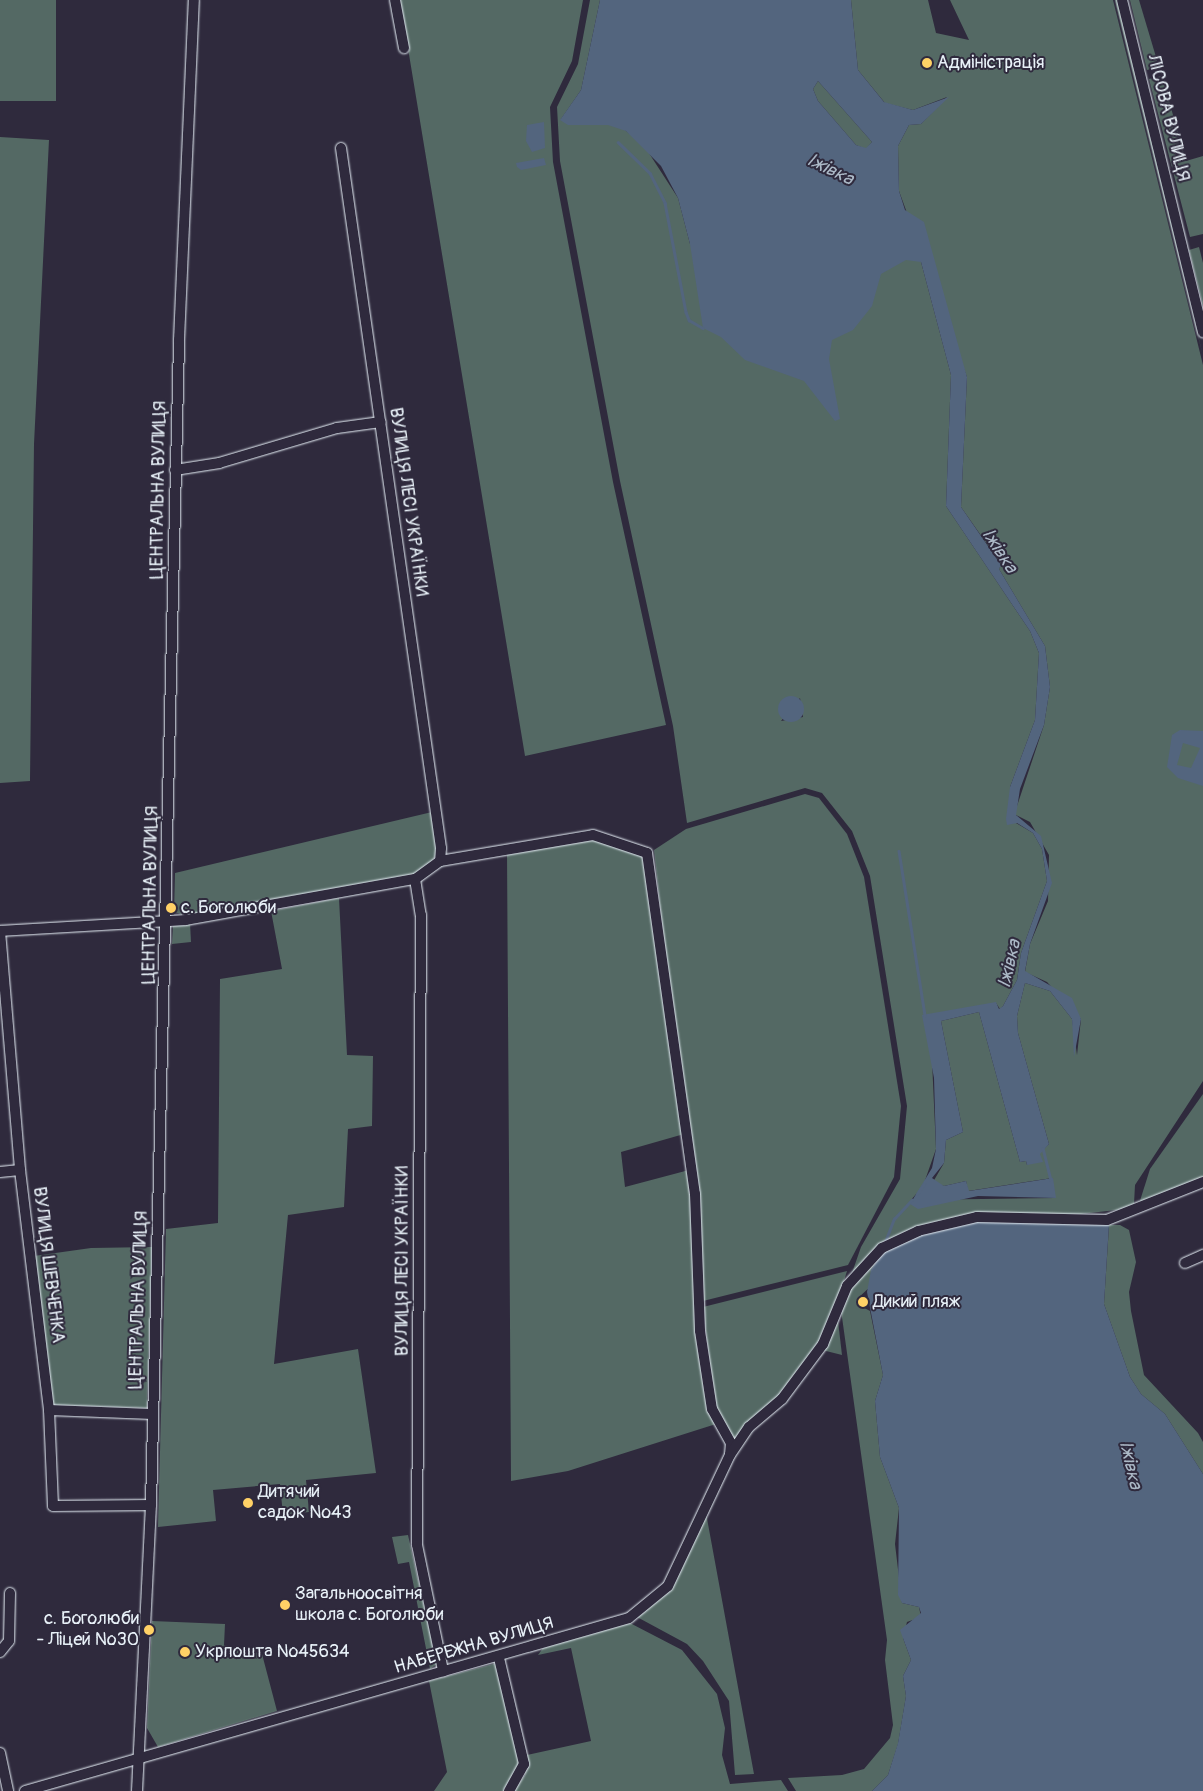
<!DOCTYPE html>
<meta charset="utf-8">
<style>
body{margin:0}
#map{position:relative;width:1203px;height:1791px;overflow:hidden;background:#2f2a3d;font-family:Pangolin,sans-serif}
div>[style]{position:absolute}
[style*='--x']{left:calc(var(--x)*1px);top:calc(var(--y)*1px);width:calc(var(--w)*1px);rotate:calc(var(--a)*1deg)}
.green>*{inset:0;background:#546964;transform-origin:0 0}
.water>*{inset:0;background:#53657e}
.round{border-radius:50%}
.stream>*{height:2.5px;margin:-1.25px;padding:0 1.25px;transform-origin:1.25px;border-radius:1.25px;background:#53657e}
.roads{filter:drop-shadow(0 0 1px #e8f1f8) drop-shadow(0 0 1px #e8f1f8)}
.minor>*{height:10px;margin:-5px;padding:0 5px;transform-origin:5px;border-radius:5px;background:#2f2a3d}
.dots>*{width:14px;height:14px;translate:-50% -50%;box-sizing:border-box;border:2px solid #2f2a3d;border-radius:50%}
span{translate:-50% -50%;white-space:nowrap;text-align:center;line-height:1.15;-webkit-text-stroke:4px #2f2a3d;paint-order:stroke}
.poi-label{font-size:18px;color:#e8f1f8}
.left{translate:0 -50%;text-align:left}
.right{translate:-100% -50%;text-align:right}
.street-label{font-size:18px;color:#e8f1f8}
.water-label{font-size:19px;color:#acb9c7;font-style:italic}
</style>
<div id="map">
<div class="green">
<div style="left:0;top:0;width:56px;height:101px"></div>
<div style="clip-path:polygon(400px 0,583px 0,572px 61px,550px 107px,553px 162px,613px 482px,666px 725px,525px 756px)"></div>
<div style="clip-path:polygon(evenodd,590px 0,600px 0,581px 90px,561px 119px,604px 112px,645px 147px,678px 198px,690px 244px,897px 238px,921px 262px,951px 375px,946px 506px,1030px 631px,1039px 653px,1035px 720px,1010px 787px,1016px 823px,1033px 833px,1042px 849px,1047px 881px,1021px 953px,1017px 980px,1003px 1006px,1000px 1009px,996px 1003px,930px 1016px,936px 1149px,923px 1186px,911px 1200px,1055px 1198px,1052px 1178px,968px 1191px,966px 1181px,944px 1186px,933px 1182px,944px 1163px,946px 1140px,963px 1132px,941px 1021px,979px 1012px,1020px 1162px,1026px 1161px,1027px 1165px,1049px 1144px,1018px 1033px,1017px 1016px,1025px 983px,1050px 991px,1072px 1019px,1077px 1055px,1081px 1019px,1047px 982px,1025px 972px,1030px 944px,1048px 901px,1049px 855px,1030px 822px,1016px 815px,1016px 809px,1044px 725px,1050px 687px,1045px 646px,999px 569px,1001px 564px,961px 507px,967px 377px,899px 191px,898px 146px,909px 125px,921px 124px,947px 97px,913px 110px,885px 103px,858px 70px,851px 0,928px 0,936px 33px,969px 40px,950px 0,1113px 0,1203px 365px,1203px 1081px,1135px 1185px,1134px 1204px,1125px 1209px,1063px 1216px,977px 1213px,879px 1246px,852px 1273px,861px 1247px,900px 1179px,907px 1106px,870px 876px,852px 831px,822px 793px,805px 788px,687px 823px,673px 726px,620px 481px,560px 161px,557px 107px,578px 64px,590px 0,800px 698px,803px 717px,781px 721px,800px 698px)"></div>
<div style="clip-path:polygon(1115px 0,1118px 0,1203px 356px,1133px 74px)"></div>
<div style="clip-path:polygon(1130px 0,1139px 0,1159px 67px,1147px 70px)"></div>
<div style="clip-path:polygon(1162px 76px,1186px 161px,1203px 156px,1203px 234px,1190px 237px,1149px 79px)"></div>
<div style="clip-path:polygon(818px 81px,872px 142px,866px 149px,856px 145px,818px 101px,813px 89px)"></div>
<div style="clip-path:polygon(0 137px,49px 140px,34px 444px,30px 781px,0 783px)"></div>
<div style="clip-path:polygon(1199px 247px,1203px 263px,1203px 306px,1189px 250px)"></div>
<div style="clip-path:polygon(805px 794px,819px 798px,847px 834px,864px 877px,901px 1106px,894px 1177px,848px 1265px,703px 1301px,654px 850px,686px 829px)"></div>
<div style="clip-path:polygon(432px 812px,437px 853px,429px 866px,412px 877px,185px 915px,174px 912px,175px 873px)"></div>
<div style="clip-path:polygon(591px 839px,642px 852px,684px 1134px,621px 1152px,625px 1187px,689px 1170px,697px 1303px,716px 1424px,568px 1471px,511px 1481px,507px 854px)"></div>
<div style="clip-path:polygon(339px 898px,347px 1055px,373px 1056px,372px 1126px,348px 1129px,344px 1207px,288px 1215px,274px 1364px,358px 1349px,376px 1473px,306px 1480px,309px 1512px,283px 1515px,280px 1484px,213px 1490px,216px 1521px,158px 1527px,166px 1229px,218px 1223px,220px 979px,282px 969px,271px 911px)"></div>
<div style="clip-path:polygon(190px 923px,191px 942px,172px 944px,173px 926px)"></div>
<div style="clip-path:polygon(1203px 1094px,1203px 1177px,1139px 1204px,1150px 1169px)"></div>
<div style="clip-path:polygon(1062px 1224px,1120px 1225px,1129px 1230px,1136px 1262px,1129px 1292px,1131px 1311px,1144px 1375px,1198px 1433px,1203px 1442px,1203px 1474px,1165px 1414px,1141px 1394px,1130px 1377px,1104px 1304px,1109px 1226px,919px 1233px)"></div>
<div style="clip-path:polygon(152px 1247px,147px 1408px,52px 1405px,34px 1256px,91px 1248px)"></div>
<div style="clip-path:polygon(883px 1251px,871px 1270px,871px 1286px,858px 1298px,859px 1305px,870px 1311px,883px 1375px,875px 1401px,880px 1457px,899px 1508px,895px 1544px,902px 1603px,919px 1607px,921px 1617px,907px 1622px,903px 1638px,911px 1660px,903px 1676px,906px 1696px,898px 1744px,888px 1775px,872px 1791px,796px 1791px,788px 1778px,842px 1775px,864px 1769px,890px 1738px,893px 1725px,885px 1660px,887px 1640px,841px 1310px,850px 1288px)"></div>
<div style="clip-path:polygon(847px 1271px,831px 1323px,780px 1398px,734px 1442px,715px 1407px,703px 1307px)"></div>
<div style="clip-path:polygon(838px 1321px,842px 1355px,822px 1350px)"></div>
<div style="clip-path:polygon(706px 1513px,754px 1774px,735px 1775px,729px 1701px,703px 1661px,687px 1644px,637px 1617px,671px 1588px)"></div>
<div style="clip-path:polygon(408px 1535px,437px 1664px,430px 1669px,409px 1562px,398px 1564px,392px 1537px)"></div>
<div style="clip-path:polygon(152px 1621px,225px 1624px,224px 1645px,262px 1654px,277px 1711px,158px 1747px,147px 1728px)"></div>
<div style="clip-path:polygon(628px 1622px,682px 1650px,717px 1694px,725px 1728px,722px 1755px,730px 1784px,781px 1780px,788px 1791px,514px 1791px,525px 1775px,527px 1755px,591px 1741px,571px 1648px,538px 1655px,543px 1648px)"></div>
<div style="clip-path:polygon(497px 1663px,521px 1764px,505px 1791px,434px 1791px,447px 1772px,429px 1681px)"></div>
</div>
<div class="water">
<div style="clip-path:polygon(evenodd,600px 0,851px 0,858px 70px,884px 102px,913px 110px,949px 97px,921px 124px,909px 125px,898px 146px,899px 191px,905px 210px,924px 222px,967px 377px,961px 507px,1001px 565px,999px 569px,1045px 646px,1050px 687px,1044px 725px,1020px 789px,1016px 815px,1041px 836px,1052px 883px,1030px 944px,1025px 971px,1072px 998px,1081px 1019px,1074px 1057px,1072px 1019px,1050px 991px,1025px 983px,1017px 1016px,1018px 1033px,1049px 1144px,1040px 1154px,1043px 1162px,1027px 1165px,1026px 1161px,1020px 1162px,979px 1012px,941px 1021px,963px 1132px,946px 1140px,944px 1163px,932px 1178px,944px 1186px,966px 1181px,969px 1191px,1053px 1178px,1056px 1198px,978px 1196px,918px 1209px,910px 1204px,932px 1168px,936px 1149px,934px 1078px,922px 1015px,996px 1002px,999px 1009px,1003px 1006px,1017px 980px,1021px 953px,1047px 881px,1042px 849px,1033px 833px,1017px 823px,1007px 825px,1006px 819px,1010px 787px,1035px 720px,1039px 653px,1030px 631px,946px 506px,951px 375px,921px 262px,906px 260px,881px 274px,872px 306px,853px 330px,832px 340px,829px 359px,840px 419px,835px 421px,804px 381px,745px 360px,721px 337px,703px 328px,690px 244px,678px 198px,661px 166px,626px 131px,608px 125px,568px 125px,560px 120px,581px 90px,600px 0,818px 81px,872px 142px,866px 148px,856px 145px,818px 101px,813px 89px,818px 81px)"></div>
<div style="clip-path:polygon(544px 122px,545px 148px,532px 152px,526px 141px,527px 125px)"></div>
<div style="clip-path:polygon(544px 158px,546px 165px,521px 170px,517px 167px,516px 163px)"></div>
<div class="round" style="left:778px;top:696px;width:26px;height:26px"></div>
<div style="clip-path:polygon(evenodd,1180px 730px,1203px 731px,1203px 786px,1178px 778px,1167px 767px,1172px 735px,1180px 730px,1183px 743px,1200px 748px,1191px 768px,1177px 765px,1183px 743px)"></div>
<div style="clip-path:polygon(1020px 1218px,1109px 1225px,1104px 1304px,1130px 1377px,1141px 1394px,1165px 1414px,1203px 1474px,1203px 1791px,872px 1791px,888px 1775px,898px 1743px,906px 1696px,903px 1676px,911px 1660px,900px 1630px,921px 1613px,919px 1607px,902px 1603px,898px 1595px,899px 1508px,880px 1457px,875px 1401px,883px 1375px,867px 1292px,871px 1270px,883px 1251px,919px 1233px,978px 1220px)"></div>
</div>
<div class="stream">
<div style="--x:618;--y:142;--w:45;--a:44.1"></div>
<div style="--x:650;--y:173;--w:34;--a:63"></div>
<div style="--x:665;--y:203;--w:111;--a:79.1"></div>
<div style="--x:686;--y:312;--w:9;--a:69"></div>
<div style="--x:689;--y:320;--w:16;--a:30"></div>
<div style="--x:899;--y:851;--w:167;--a:81"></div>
<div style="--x:1043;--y:1148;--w:32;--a:76"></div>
<div style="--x:917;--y:1194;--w:12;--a:-55"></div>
<div style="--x:885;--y:1242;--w:25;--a:-69"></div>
<div style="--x:894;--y:1219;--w:26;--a:-47"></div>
</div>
<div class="roads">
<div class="minor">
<div style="--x:395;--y:0;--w:49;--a:79.4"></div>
<div style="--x:1122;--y:0;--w:342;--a:76.3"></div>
<div style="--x:341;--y:148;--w:707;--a:81.87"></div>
<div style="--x:441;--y:848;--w:13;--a:94"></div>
<div style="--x:440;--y:861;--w:31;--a:144"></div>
<div style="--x:415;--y:879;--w:36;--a:81"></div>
<div style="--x:421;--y:915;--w:630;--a:90.36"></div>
<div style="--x:417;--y:1545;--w:129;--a:78.3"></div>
<div style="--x:175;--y:470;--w:45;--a:-9"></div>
<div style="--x:219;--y:463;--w:123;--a:-16.5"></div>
<div style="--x:337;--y:428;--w:44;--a:-7.8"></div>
<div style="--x:440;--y:861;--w:155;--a:-9.6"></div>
<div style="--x:593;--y:835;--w:57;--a:18.4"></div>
<div style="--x:647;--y:853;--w:344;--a:82"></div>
<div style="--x:695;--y:1194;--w:137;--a:87.9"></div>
<div style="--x:700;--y:1331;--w:79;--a:81.3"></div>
<div style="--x:712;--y:1409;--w:39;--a:61"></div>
<div style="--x:731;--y:1443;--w:11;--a:95"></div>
<div style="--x:0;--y:931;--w:240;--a:85.2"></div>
<div style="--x:20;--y:1170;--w:242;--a:83.1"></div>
<div style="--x:49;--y:1410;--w:96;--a:87.6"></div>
<div style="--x:53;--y:1506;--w:98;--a:-0.6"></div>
<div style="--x:0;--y:931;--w:186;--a:-3.4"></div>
<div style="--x:186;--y:920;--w:233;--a:-10.2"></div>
<div style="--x:0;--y:1172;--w:20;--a:-6"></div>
<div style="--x:1185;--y:1263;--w:20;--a:-24"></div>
<div style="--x:49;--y:1410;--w:103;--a:2.2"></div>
<div style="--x:0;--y:1652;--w:14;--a:-51"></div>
<div style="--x:9;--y:1641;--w:48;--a:-88.8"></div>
<div style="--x:499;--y:1658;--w:109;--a:76.7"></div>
<div style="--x:524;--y:1764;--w:31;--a:119"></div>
<div style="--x:0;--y:1753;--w:39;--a:78"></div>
<div style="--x:25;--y:1791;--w:628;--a:-15.98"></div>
<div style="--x:629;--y:1618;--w:50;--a:-39.4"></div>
<div style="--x:668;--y:1586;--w:145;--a:-64.7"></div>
<div style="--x:730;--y:1455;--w:34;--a:-56"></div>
<div style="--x:749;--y:1427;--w:43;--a:-40.3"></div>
<div style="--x:782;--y:1399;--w:69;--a:-53.3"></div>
<div style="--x:823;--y:1344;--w:63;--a:-67.5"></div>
<div style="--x:847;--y:1286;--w:52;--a:-47.4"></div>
<div style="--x:882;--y:1248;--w:40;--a:-25"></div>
<div style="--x:918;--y:1231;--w:61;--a:-13.3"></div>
<div style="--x:977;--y:1217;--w:130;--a:1.3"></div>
<div style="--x:1107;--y:1220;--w:103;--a:-21.6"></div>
<div style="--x:137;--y:1791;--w:286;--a:-87.2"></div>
<div style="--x:151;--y:1505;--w:1165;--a:-88.62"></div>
<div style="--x:179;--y:340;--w:340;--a:-87.5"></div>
</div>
</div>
<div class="dots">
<div style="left:927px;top:63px;background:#ffd166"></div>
<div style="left:171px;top:908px;background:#ffd166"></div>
<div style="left:863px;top:1302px;background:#ffd166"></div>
<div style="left:248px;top:1503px;background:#ffd166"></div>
<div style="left:285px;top:1605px;background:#ffd166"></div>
<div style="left:149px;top:1630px;background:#ffd166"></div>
<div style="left:185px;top:1652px;background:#ffd166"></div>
</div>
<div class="poi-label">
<span class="left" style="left:937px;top:63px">Адміністрація</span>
<span class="left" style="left:181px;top:908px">с. Боголюби</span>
<span class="left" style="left:873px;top:1302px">Дикий пляж</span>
<span class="left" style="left:258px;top:1503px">Дитячий<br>садок №43</span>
<span class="left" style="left:295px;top:1605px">Загальноосвітня<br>школа с. Боголюби</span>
<span class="right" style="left:139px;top:1630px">с. Боголюби<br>- Ліцей №30</span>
<span class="left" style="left:195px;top:1652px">Укрпошта №45634</span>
</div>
<div class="street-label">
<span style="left:1168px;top:118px;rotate:76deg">ЛІСОВА ВУЛИЦЯ</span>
<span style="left:159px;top:490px;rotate:-89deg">ЦЕНТРАЛЬНА ВУЛИЦЯ</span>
<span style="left:408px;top:502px;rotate:82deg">ВУЛИЦЯ ЛЕСІ УКРАЇНКИ</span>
<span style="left:151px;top:895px;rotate:-89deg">ЦЕНТРАЛЬНА ВУЛИЦЯ</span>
<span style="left:403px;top:1261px;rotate:-90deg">ВУЛИЦЯ ЛЕСІ УКРАЇНКИ</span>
<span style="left:48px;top:1265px;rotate:83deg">ВУЛИЦЯ ШЕВЧЕНКА</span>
<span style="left:139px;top:1300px;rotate:-88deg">ЦЕНТРАЛЬНА ВУЛИЦЯ</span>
<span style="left:474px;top:1646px;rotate:-16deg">НАБЕРЕЖНА ВУЛИЦЯ</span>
</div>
<div class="water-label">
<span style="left:830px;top:170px;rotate:26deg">Іжівка</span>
<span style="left:999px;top:551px;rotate:57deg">Іжівка</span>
<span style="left:1010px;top:964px;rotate:-77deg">Іжівка</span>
<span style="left:1130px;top:1465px;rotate:77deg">Іжівка</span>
</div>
</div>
